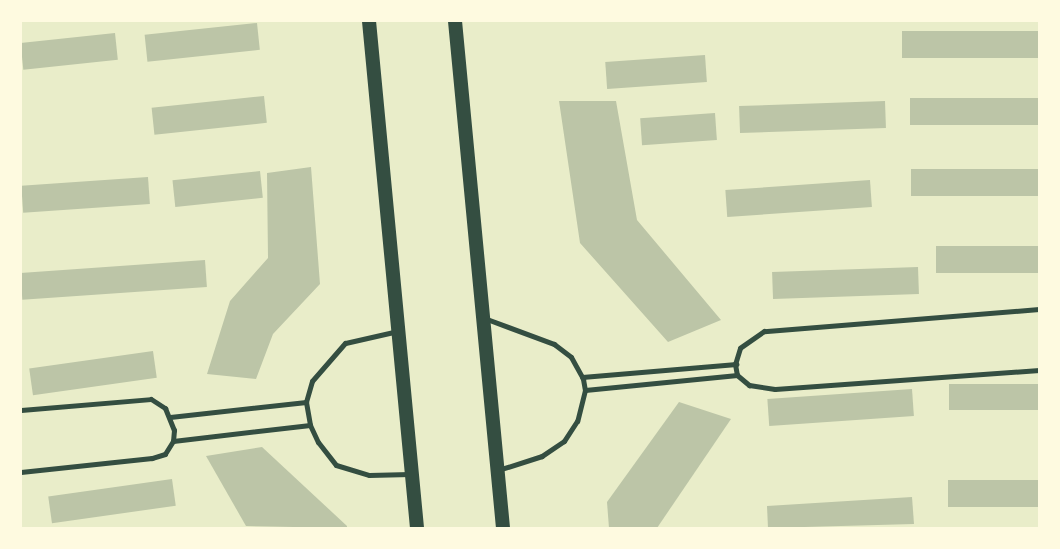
<!DOCTYPE html>
<style>
body{margin:0}
#map{position:relative;width:1060px;height:549px;overflow:hidden;background:#e9edc9;font-family:"PT Sans Narrow",sans-serif}
div>[style]{position:absolute}
[style*='--x']{left:calc(var(--x)*1px);top:calc(var(--y)*1px);width:calc(var(--w)*1px);rotate:calc(var(--a)*1deg)}
.building>*{inset:0;background:#bcc5a7;transform-origin:0 0}
.minor>*{height:5px;margin:-2.5px;padding:0 2.5px;transform-origin:2.5px;border-radius:2.5px;background:#344e41}
.trunk>*{height:14px;margin:-7px;padding:0 7px;transform-origin:7px;border-radius:7px;background:#344e41}
span{translate:-50% -50%;white-space:nowrap;text-align:center;line-height:1.15;-webkit-text-stroke:4.5px #fefae0;paint-order:stroke}
.frame{position:absolute;inset:0;border:22px solid #fefae0;pointer-events:none}
</style>
<div id="map">
<div class="building">
<div style="left:257px;top:23px;width:27px;height:113px;rotate:84deg"></div>
<div style="left:1039px;top:31px;width:27px;height:137px;rotate:90deg"></div>
<div style="left:115px;top:33px;width:27px;height:95px;rotate:84deg"></div>
<div style="left:705px;top:55px;width:27px;height:100px;rotate:86deg"></div>
<div style="left:264px;top:96px;width:27px;height:113px;rotate:84deg"></div>
<div style="left:1039px;top:98px;width:27px;height:129px;rotate:90deg"></div>
<div style="clip-path:polygon(559px 101px,616px 101px,637px 220px,721px 320px,668px 342px,580px 243px)"></div>
<div style="left:885px;top:101px;width:27px;height:146px;rotate:88deg"></div>
<div style="left:715px;top:113px;width:27px;height:75px;rotate:86deg"></div>
<div style="clip-path:polygon(311px 167px,320px 284px,273px 334px,256px 379px,207px 374px,230px 301px,268px 258px,267px 173px)"></div>
<div style="left:1039px;top:169px;width:27px;height:128px;rotate:90deg"></div>
<div style="left:260px;top:171px;width:27px;height:88px;rotate:84deg"></div>
<div style="left:148px;top:177px;width:27px;height:127px;rotate:86deg"></div>
<div style="left:870px;top:180px;width:27px;height:145px;rotate:86deg"></div>
<div style="left:1039px;top:246px;width:27px;height:103px;rotate:90deg"></div>
<div style="left:205px;top:260px;width:27px;height:185px;rotate:86deg"></div>
<div style="left:918px;top:267px;width:27px;height:146px;rotate:88deg"></div>
<div style="left:153px;top:351px;width:27px;height:125px;rotate:82deg"></div>
<div style="left:1039px;top:384px;width:26px;height:90px;rotate:90deg"></div>
<div style="left:912px;top:389px;width:27px;height:145px;rotate:86deg"></div>
<div style="clip-path:polygon(679px 402px,731px 419px,657px 528px,609px 528px,607px 502px)"></div>
<div style="clip-path:polygon(262px 447px,347px 526px,347px 528px,246px 526px,206px 456px)"></div>
<div style="left:172px;top:479px;width:27px;height:125px;rotate:82deg"></div>
<div style="left:1039px;top:480px;width:27px;height:91px;rotate:90deg"></div>
<div style="clip-path:polygon(912px 497px,914px 524px,768px 528px,767px 506px)"></div>
</div>
<div class="minor">
<div style="--x:1039;--y:309;--w:276;--a:175.4"></div>
<div style="--x:764;--y:331;--w:29;--a:145"></div>
<div style="--x:740;--y:348;--w:17;--a:107"></div>
<div style="--x:735;--y:364;--w:11;--a:80"></div>
<div style="--x:737;--y:375;--w:16;--a:40"></div>
<div style="--x:749;--y:385;--w:26;--a:9"></div>
<div style="--x:775;--y:389;--w:265;--a:-4.1"></div>
<div style="--x:484;--y:318;--w:75;--a:20.4"></div>
<div style="--x:554;--y:344;--w:21;--a:37"></div>
<div style="--x:571;--y:357;--w:25;--a:61"></div>
<div style="--x:583;--y:379;--w:11;--a:80"></div>
<div style="--x:585;--y:390;--w:32;--a:104"></div>
<div style="--x:577;--y:421;--w:24;--a:123"></div>
<div style="--x:564;--y:441;--w:27;--a:146"></div>
<div style="--x:542;--y:456;--w:46;--a:162.3"></div>
<div style="--x:398;--y:331;--w:54;--a:167.2"></div>
<div style="--x:345;--y:343;--w:50;--a:131"></div>
<div style="--x:312;--y:381;--w:22;--a:106"></div>
<div style="--x:306;--y:402;--w:23;--a:80"></div>
<div style="--x:310;--y:425;--w:19;--a:65"></div>
<div style="--x:318;--y:442;--w:29;--a:52"></div>
<div style="--x:336;--y:465;--w:34;--a:17"></div>
<div style="--x:369;--y:475;--w:41;--a:-1.4"></div>
<div style="--x:582;--y:377;--w:155;--a:-4.8"></div>
<div style="--x:585;--y:390;--w:153;--a:-5.6"></div>
<div style="--x:21;--y:410;--w:130;--a:-4.8"></div>
<div style="--x:151;--y:399;--w:17;--a:33"></div>
<div style="--x:165;--y:408;--w:24;--a:68"></div>
<div style="--x:174;--y:430;--w:11;--a:95"></div>
<div style="--x:173;--y:441;--w:15;--a:122"></div>
<div style="--x:165;--y:454;--w:14;--a:163"></div>
<div style="--x:152;--y:458;--w:132;--a:173.9"></div>
<div style="--x:170;--y:417;--w:137;--a:-6.3"></div>
<div style="--x:173;--y:441;--w:138;--a:-6.7"></div>
</div>
<div class="trunk">
<div style="--x:369;--y:21;--w:509;--a:84.59"></div>
<div style="--x:455;--y:21;--w:509;--a:84.59"></div>
</div>
<div class="frame"></div>
</div>
